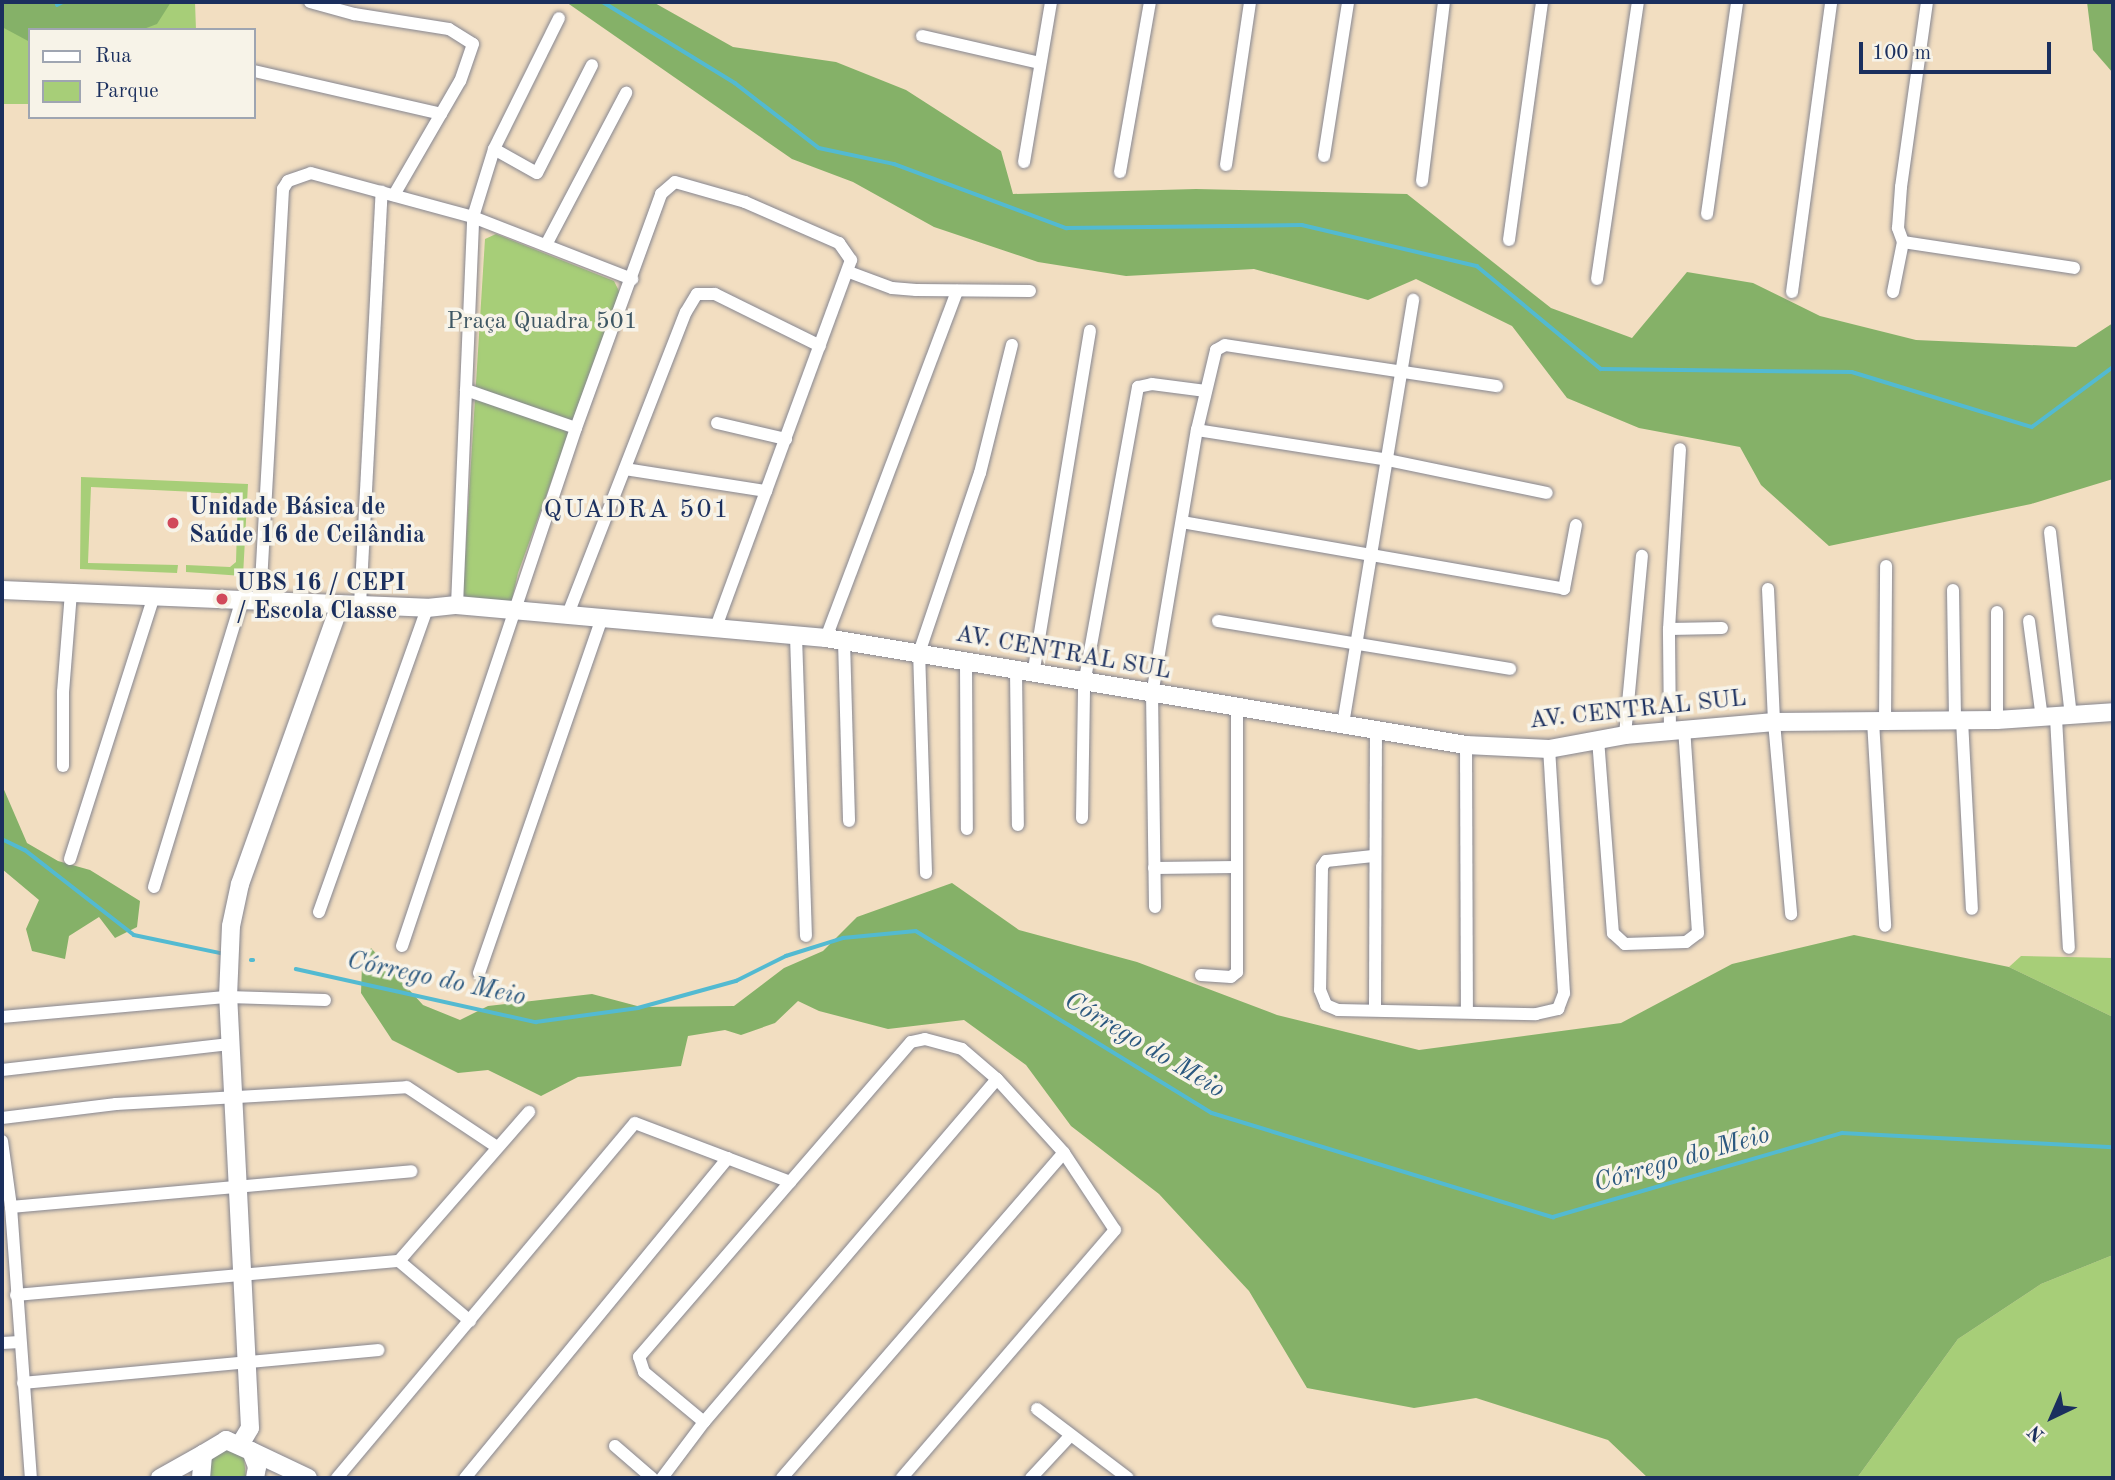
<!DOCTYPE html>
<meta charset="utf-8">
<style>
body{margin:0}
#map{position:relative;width:2115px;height:1480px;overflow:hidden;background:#f2dec1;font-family:"Old Standard TT",serif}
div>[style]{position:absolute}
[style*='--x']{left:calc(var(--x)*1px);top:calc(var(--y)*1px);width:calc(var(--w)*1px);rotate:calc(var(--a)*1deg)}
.green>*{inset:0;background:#a7ce78}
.forest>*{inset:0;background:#85b168}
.stream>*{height:3.5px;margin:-1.75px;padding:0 1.75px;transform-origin:1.75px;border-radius:1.75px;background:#53bad1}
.roads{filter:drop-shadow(0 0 2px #868690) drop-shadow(0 0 2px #868690)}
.street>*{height:12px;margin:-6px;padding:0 6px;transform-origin:6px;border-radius:6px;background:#fff}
.secondary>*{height:18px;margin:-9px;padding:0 9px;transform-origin:9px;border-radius:9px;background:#fff}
.dots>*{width:19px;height:19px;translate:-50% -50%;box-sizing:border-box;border:4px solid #f7f3e8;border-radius:50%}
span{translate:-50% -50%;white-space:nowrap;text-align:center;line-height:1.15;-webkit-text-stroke:7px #f7f3e8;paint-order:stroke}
.park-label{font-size:24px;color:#3e5764}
.poi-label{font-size:24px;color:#1b2f5e;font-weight:700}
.left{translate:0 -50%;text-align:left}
.street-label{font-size:24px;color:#1b2f5e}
.neighbourhood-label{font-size:26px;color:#1b2f5e;letter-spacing:2px}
.water-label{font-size:26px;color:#2c5980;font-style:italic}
.frame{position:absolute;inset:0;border:4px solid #1b2f5e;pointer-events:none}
.legend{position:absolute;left:28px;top:28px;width:228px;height:91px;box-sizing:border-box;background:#f7f3e8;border:2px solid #9fa5b1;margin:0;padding:9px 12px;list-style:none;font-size:21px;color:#1b2f5e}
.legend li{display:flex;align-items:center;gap:14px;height:35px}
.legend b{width:35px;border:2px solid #9fa5b1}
.north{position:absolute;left:2017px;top:1382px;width:70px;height:70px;-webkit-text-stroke:5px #f7f3e8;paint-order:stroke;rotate:224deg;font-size:19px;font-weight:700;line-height:28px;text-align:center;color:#1b2f5e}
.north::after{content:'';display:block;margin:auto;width:24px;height:32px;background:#1b2f5e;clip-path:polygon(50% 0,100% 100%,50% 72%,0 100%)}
.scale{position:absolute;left:1859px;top:42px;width:192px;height:32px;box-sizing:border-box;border:4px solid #1b2f5e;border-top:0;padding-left:9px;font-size:21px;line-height:24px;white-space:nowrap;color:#1b2f5e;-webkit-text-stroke:5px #f7f3e8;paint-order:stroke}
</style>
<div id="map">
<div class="green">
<div style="clip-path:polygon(2px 2px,195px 2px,196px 30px,30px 30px,30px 104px,2px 104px)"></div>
<div style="clip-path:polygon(496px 234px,614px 281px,620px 293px,518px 573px,511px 604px,465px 602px,463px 591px,485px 239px)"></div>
<div style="clip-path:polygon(81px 477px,248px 484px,243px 576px,186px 572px,186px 565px,230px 567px,236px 562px,238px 494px,91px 487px,88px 563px,178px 565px,177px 573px,80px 569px)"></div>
<div style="clip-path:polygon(2021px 956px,2113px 958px,2113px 1017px,2009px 967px)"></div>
<div style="clip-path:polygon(2113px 1255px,2113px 1478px,1857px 1478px,1958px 1339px,2041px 1284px)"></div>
<div style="clip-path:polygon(227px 1449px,244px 1458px,246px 1478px,209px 1478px,210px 1459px)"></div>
</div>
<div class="forest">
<div style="clip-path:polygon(2px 2px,171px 2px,157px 24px,141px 30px,30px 30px,30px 42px,2px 27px)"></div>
<div style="clip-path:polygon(566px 2px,653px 2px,733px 47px,836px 62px,906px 90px,1001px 151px,1013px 194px,1196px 189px,1407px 194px,1551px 308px,1632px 338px,1687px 272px,1753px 283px,1820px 316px,1916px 340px,2076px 347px,2113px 323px,2113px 479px,2031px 504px,1829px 546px,1761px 485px,1740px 447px,1639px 428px,1567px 398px,1512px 326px,1416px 279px,1368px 300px,1254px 269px,1126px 276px,1038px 262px,934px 227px,853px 182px,792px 159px)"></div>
<div style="clip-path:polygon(2087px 2px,2113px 2px,2113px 73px,2093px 50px)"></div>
<div style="clip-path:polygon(2px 785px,27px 843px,58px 861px,90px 870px,140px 901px,137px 927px,115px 938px,99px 917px,69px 936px,65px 959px,32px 951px,26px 929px,39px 900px,2px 869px)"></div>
<div style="clip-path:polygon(952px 883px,1019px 930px,1137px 962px,1277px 1015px,1419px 1050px,1621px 1023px,1732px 964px,1854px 935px,2009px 967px,2113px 1017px,2113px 1255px,2041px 1284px,1958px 1339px,1857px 1478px,1648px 1478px,1608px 1440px,1476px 1398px,1414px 1408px,1307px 1388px,1249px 1291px,1159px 1194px,1071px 1126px,1026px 1065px,964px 1020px,888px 1029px,819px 1011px,798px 1001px,775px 1023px,741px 1035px,725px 1030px,688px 1036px,681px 1066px,578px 1077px,541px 1096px,488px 1070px,458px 1073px,392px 1040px,361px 993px,362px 965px,371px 948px,423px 1005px,460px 1020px,488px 1006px,592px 994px,641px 1007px,734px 1006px,784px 968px,823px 951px,857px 917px)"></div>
</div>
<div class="stream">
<div style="--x:603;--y:2;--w:155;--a:31.5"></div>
<div style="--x:735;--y:83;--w:106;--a:37.7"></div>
<div style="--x:819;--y:148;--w:77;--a:12"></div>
<div style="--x:894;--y:164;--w:184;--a:20.4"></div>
<div style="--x:1066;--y:228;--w:236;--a:-0.7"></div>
<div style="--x:1302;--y:225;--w:180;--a:13.2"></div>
<div style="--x:1477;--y:266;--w:161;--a:39.7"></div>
<div style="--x:1601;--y:369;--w:251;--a:0.7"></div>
<div style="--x:1852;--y:372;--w:188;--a:17"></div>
<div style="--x:2032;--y:427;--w:101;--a:-36.5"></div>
<div style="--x:57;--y:5;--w:7;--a:-27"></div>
<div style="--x:2;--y:839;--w:25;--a:26"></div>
<div style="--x:25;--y:850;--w:138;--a:37.9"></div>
<div style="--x:134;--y:935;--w:93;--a:11.8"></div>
<div style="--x:251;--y:960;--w:2;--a:0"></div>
<div style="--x:296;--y:969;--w:246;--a:12.5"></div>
<div style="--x:536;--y:1022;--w:103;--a:-7.8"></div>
<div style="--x:638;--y:1008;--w:102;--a:-15.4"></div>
<div style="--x:736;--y:981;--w:56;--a:-26.6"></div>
<div style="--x:786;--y:956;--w:60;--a:-17.5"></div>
<div style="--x:843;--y:938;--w:73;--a:-5.5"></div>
<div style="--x:916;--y:931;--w:347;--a:31.6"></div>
<div style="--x:1212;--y:1113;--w:357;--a:17"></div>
<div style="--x:1553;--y:1217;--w:301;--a:-16.2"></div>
<div style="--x:1842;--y:1133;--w:271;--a:3"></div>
</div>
<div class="roads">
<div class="street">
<div style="--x:310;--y:2;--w:46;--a:15.3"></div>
<div style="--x:354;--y:14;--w:96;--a:9"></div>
<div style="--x:449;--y:29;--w:28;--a:32"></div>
<div style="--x:473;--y:44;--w:39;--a:109"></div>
<div style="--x:460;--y:81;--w:132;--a:120.1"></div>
<div style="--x:922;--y:36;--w:121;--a:12.9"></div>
<div style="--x:254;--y:71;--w:192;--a:12.9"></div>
<div style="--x:494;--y:149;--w:49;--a:29.2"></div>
<div style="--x:537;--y:173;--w:121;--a:-63"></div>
<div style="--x:1324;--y:156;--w:156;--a:-81.1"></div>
<div style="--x:1024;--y:162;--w:162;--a:-80.4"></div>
<div style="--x:1226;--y:165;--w:165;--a:-81.6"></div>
<div style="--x:1120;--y:172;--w:173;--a:-80"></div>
<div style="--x:1422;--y:181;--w:180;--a:-83"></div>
<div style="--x:1707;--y:214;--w:214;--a:-81.9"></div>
<div style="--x:1509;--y:240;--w:240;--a:-82.1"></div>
<div style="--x:1903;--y:242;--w:15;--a:-110"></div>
<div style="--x:1898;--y:228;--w:41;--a:-85.8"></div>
<div style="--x:1901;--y:187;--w:187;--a:-82"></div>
<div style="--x:1903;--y:242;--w:173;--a:8.6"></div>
<div style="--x:547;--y:243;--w:170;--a:-62.2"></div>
<div style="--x:849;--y:272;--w:46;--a:20.4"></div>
<div style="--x:892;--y:288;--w:24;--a:5"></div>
<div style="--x:916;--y:290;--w:114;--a:0.5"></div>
<div style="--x:1597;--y:279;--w:280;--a:-81.6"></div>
<div style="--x:1792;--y:292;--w:293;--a:-82.3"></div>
<div style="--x:1893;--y:292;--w:51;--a:-78.7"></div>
<div style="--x:466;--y:390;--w:116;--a:19.1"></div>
<div style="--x:717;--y:423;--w:71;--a:13.1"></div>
<div style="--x:1197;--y:430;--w:193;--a:8.9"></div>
<div style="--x:1388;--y:460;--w:162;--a:11.7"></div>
<div style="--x:625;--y:469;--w:143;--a:8.9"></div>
<div style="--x:1182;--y:522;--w:388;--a:9.9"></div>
<div style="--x:1564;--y:589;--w:65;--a:-79.4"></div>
<div style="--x:2050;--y:532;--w:185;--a:83.5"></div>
<div style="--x:1768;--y:589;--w:133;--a:87.4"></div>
<div style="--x:1774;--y:722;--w:193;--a:84.9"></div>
<div style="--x:1953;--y:590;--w:131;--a:89.1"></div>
<div style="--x:260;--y:601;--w:413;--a:-86.8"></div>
<div style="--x:283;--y:189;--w:9;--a:-58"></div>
<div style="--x:288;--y:181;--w:24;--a:-19"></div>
<div style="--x:311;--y:173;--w:168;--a:15.2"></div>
<div style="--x:473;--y:217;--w:171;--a:21.3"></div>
<div style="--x:360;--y:605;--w:414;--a:-87"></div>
<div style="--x:457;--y:605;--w:388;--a:-87.6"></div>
<div style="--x:473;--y:217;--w:71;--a:-72.8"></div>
<div style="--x:494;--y:149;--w:146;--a:-63.6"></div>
<div style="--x:568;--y:614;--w:324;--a:-68.7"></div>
<div style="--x:686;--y:312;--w:21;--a:-59"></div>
<div style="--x:697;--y:294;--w:18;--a:0"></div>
<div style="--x:715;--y:294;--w:117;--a:26.3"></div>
<div style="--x:1218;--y:621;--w:296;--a:9.3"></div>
<div style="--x:2029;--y:621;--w:98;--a:82.4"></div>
<div style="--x:1669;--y:629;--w:53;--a:-1.1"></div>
<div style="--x:796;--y:636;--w:300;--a:88.1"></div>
<div style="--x:826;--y:638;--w:371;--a:-69.3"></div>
<div style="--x:844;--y:641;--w:180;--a:88.4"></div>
<div style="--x:966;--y:663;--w:166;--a:89.7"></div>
<div style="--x:1016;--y:671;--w:154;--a:89.3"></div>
<div style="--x:1033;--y:675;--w:349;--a:-80.6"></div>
<div style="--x:2056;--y:718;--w:230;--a:86.8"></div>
<div style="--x:1962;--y:720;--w:189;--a:87"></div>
<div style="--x:1997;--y:720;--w:108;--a:-90"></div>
<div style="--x:1873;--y:721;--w:205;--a:86.6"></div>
<div style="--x:1885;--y:722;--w:156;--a:-89.6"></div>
<div style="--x:1343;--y:724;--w:430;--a:-80.6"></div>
<div style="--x:1670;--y:731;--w:102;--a:-90.6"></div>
<div style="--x:1669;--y:629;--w:180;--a:-86.5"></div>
<div style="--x:1625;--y:735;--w:180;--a:-84.6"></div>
<div style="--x:1598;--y:739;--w:195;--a:85.6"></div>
<div style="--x:1613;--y:933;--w:16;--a:43"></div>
<div style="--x:1625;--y:944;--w:61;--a:-1.9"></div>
<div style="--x:1686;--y:942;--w:15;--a:-37"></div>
<div style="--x:1698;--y:933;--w:203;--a:-93.9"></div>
<div style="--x:1466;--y:745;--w:267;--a:89.8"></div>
<div style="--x:63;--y:766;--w:74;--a:-90"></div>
<div style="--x:63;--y:692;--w:99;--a:-85.4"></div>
<div style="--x:1082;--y:818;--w:134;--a:-89.1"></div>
<div style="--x:1084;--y:684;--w:302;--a:-79.7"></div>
<div style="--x:1138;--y:387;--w:14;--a:-12"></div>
<div style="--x:1152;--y:384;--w:54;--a:7.4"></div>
<div style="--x:1373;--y:856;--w:47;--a:173.9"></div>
<div style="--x:1326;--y:861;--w:7;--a:124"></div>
<div style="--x:1322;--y:867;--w:123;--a:90.9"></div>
<div style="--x:1320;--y:990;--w:16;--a:68"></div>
<div style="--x:1326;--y:1005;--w:13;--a:23"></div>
<div style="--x:1338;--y:1010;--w:198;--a:1.2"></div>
<div style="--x:1536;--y:1014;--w:23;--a:-13"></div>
<div style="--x:1558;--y:1009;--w:17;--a:-69"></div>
<div style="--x:1564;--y:993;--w:244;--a:-93.5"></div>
<div style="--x:70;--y:859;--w:276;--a:-72.3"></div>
<div style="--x:1154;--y:868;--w:82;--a:-0.7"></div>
<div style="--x:926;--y:873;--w:220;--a:-91.8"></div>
<div style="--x:919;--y:653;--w:190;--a:-71.3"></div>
<div style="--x:980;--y:473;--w:132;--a:-76"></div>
<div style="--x:154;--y:887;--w:300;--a:-73"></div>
<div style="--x:1155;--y:907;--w:212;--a:-90.8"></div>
<div style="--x:1152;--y:695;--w:269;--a:-80.4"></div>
<div style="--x:1197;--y:430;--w:82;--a:-76.6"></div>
<div style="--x:1216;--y:350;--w:10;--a:-29"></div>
<div style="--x:1225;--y:345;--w:275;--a:8.6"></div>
<div style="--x:319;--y:912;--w:323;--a:-70.4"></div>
<div style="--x:402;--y:946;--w:546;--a:-71.43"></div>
<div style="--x:576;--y:428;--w:249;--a:-70"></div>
<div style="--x:661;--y:194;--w:18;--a:-41"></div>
<div style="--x:675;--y:182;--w:73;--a:15.9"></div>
<div style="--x:745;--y:202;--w:103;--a:23.6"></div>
<div style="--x:839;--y:243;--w:21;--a:55"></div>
<div style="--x:851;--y:260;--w:393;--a:110.2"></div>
<div style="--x:479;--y:973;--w:377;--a:-70.9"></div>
<div style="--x:1201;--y:975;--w:30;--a:4"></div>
<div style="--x:1231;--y:977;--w:8;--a:-40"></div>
<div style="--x:1237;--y:972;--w:263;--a:-90"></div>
<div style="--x:1375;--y:1009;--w:277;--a:-89.8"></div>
<div style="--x:2;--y:1017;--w:227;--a:-5.1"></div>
<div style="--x:228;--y:997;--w:97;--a:1.8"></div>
<div style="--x:2;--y:1070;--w:229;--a:-6.5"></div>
<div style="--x:2;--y:1118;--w:115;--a:-7"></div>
<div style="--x:116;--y:1104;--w:291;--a:-3.3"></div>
<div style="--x:407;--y:1087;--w:108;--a:33.7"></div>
<div style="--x:2;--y:1141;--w:67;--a:82.2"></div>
<div style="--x:11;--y:1207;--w:272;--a:85.8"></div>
<div style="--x:11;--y:1207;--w:402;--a:-5.1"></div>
<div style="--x:399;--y:1261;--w:198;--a:-48.9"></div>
<div style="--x:16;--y:1295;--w:385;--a:-5.1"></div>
<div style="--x:399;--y:1261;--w:93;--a:40.2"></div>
<div style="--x:2;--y:1343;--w:18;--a:-3"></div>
<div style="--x:23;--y:1383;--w:357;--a:-5.3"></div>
<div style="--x:1037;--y:1409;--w:114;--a:37.2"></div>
<div style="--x:704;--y:1422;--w:78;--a:-140.2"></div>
<div style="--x:644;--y:1372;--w:16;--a:-108"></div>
<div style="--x:639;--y:1357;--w:416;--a:-49.2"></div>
<div style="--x:911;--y:1042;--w:14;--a:-12"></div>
<div style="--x:925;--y:1039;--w:38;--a:15"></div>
<div style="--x:962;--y:1049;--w:46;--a:40.6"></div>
<div style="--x:997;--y:1079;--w:100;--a:47.8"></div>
<div style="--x:1064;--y:1153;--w:92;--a:56.5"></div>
<div style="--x:1115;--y:1230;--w:327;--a:130.7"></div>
<div style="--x:615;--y:1446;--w:49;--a:40.9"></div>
<div style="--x:337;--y:1478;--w:463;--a:-50"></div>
<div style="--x:635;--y:1123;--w:166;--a:20.8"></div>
<div style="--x:465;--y:1478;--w:414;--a:-50.6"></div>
<div style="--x:662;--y:1478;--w:70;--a:-53.1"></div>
<div style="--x:704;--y:1422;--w:451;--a:-49.5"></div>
<div style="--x:782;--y:1478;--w:430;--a:-49.1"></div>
<div style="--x:1031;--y:1478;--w:57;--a:-47.1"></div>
</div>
<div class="secondary">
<div style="--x:2;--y:590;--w:425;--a:2.4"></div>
<div style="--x:427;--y:608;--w:30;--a:-6"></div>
<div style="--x:457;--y:605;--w:370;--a:5.1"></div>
<div style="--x:826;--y:638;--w:649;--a:9.49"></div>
<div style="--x:1466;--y:745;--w:83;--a:2.8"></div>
<div style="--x:1549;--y:749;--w:77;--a:-10.4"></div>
<div style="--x:1625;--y:735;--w:150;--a:-5"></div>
<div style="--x:1774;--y:722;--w:223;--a:-0.5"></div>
<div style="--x:1997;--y:720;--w:116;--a:-3.9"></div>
<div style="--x:241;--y:1443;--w:17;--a:-59"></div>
<div style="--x:250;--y:1428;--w:432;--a:-92.9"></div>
<div style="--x:228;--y:997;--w:71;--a:-87.6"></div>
<div style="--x:231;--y:926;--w:43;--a:-77.9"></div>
<div style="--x:240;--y:884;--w:297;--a:-70.3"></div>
<div style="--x:251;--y:1451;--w:63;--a:25.3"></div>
<div style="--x:160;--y:1478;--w:49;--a:-29.2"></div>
<div style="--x:201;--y:1478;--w:24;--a:-85"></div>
<div style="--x:203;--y:1454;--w:27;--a:-31"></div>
<div style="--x:226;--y:1440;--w:27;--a:24"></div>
<div style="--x:251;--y:1451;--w:17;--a:69"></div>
<div style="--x:257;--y:1467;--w:11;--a:100"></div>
</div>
</div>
<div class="dots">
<div style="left:173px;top:523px;background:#d1495b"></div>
<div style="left:222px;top:599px;background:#d1495b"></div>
</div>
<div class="park-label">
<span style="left:542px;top:323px">Praça Quadra 501</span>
</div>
<div class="poi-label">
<span class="left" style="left:189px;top:523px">Unidade Básica de<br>Saúde 16 de Ceilândia</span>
<span class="left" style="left:236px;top:599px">UBS 16 / CEPI<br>/ Escola Classe</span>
</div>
<div class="street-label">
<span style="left:1063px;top:654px;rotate:10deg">AV. CENTRAL SUL</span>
<span style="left:1638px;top:711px;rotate:-6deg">AV. CENTRAL SUL</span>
</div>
<div class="neighbourhood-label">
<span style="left:637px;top:511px">QUADRA 501</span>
</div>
<div class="water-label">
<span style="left:436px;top:980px;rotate:12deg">Córrego do Meio</span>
<span style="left:1144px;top:1046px;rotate:31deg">Córrego do Meio</span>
<span style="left:1682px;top:1160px;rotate:-16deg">Córrego do Meio</span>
</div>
<div class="frame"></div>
<ul class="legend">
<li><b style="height:9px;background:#fff"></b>Rua</li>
<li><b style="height:19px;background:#a7ce78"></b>Parque</li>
</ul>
<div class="north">N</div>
<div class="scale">100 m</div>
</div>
